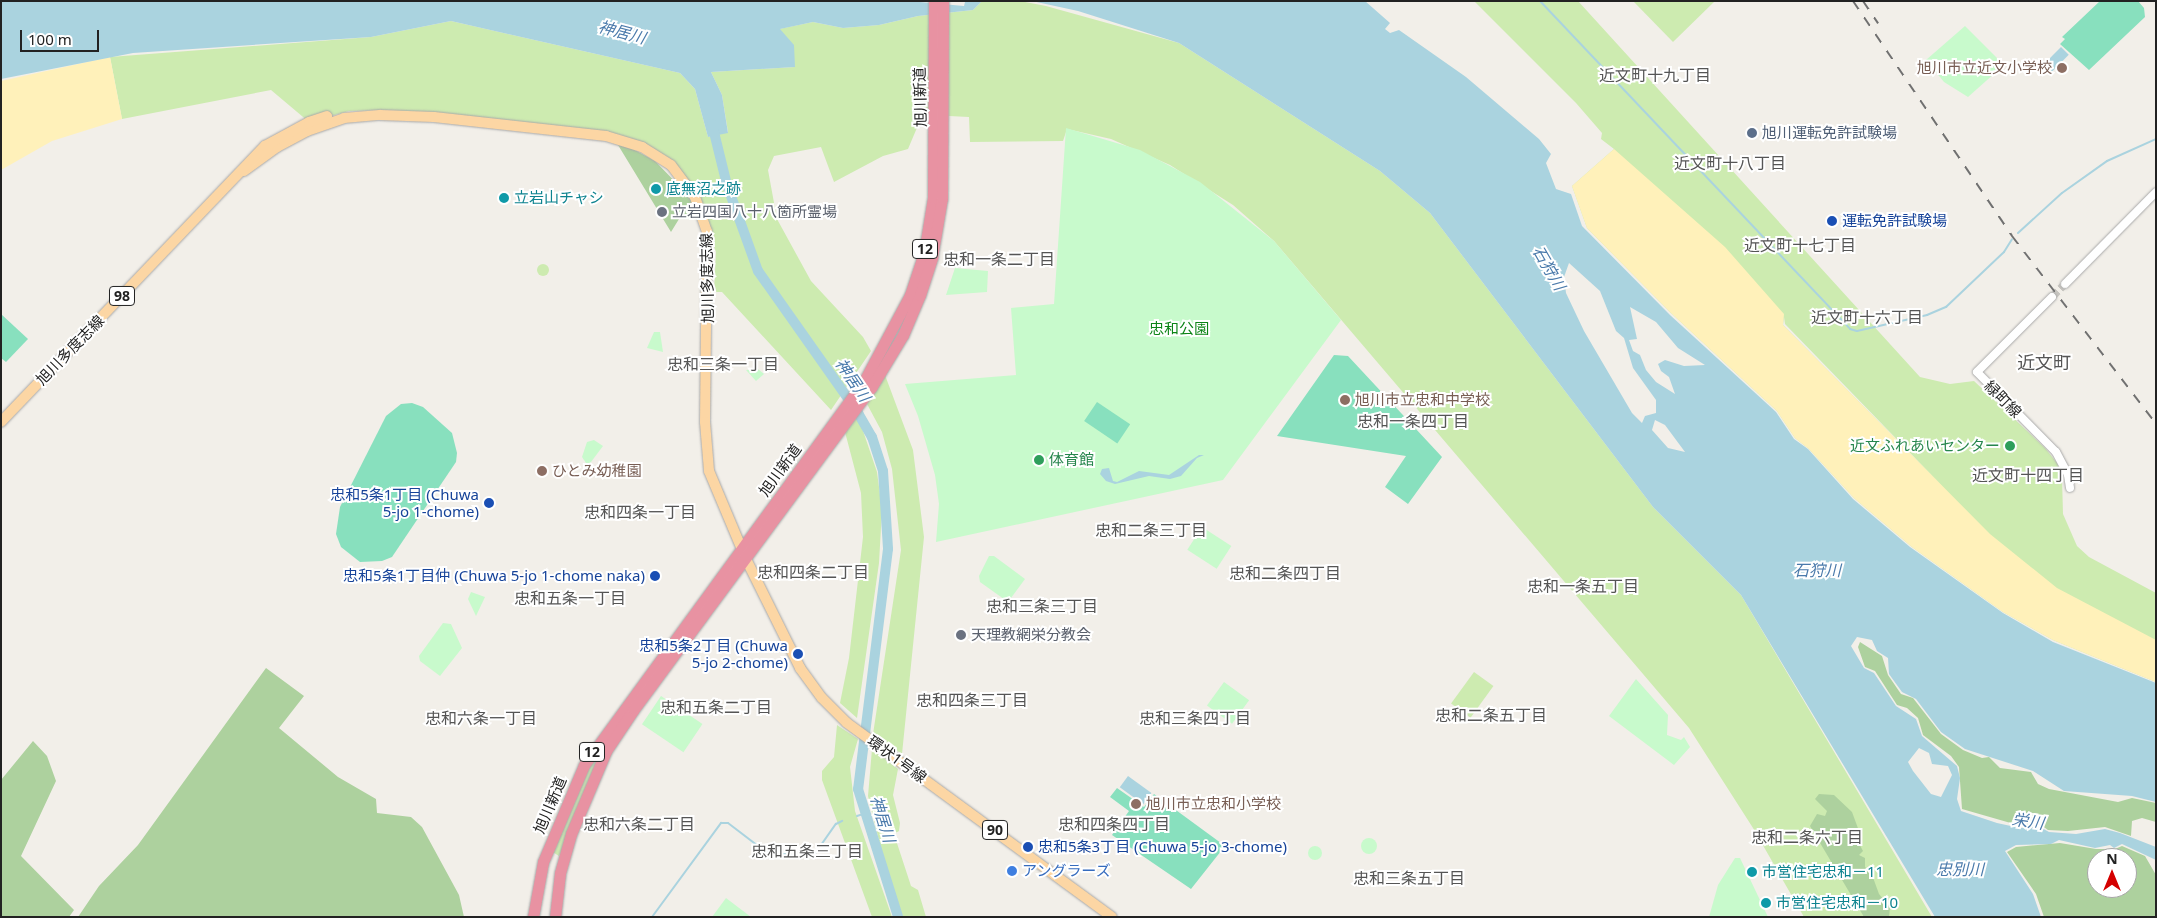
<!DOCTYPE html>
<meta charset="utf-8">
<style>
body{margin:0}
#map{position:relative;width:2157px;height:918px;overflow:hidden;background:#f2efe9;font-family:"Noto Sans","Noto Sans JP",sans-serif}
div>[style]{position:absolute}
[style*='--x']{left:calc(var(--x)*1px);top:calc(var(--y)*1px);width:calc(var(--w)*1px);rotate:calc(var(--a)*1deg)}
.grass>*{inset:0;background:#cdebb0;transform-origin:0 0}
.round{border-radius:50%}
.forest>*{inset:0;background:#add19e}
.sand>*{inset:0;background:#fff1ba}
.park>*{inset:0;background:#c8facc;transform-origin:0 0}
.pitch>*{inset:0;background:#88e0be;transform-origin:0 0}
.water>*{inset:0;background:#aad3df;transform-origin:0 0}
.stream>*{height:2px;margin:-1px;padding:0 1px;transform-origin:1px;border-radius:1px;background:#aad3df}
.river>*{height:10px;margin:-5px;padding:0 5px;transform-origin:5px;border-radius:5px;background:#aad3df}
.minor-tunnel>*{height:8px;margin-top:-4px;transform-origin:0;background:repeating-linear-gradient(90deg,#c8c6c1 0 8px,transparent 0 12px)}
.roads{filter:drop-shadow(0 0 1px #a9a9a9) drop-shadow(0 0 1px #a9a9a9)}
.minor>*{height:8px;margin:-4px;padding:0 4px;transform-origin:4px;border-radius:4px;background:#fff}
.major>*{height:10px;margin:-5px;padding:0 5px;transform-origin:5px;border-radius:5px;background:#fcd6a4}
.highway>*{height:11px;margin:-5.5px;padding:0 5.5px;transform-origin:5.5px;border-radius:5.5px;background:#e892a2}
.rail>*{height:2px;margin-top:-1px;transform-origin:0;background:repeating-linear-gradient(90deg,#707070 0 10px,transparent 0 20px)}
.dots>*{width:14px;height:14px;translate:-50% -50%;box-sizing:border-box;border:2px solid #fff;border-radius:50%}
span{translate:-50% -50%;white-space:nowrap;text-align:center;line-height:1.15;-webkit-text-stroke:4px #fff;paint-order:stroke}
.shield-label span{padding:1px 4px;background:#fff;border:1px solid;border-radius:4px;-webkit-text-stroke-width:0}
.shield-label{font-size:14px;color:#222;font-weight:700}
.education-label{font-size:15px;color:#785e54}
.right{translate:-100% -50%;text-align:right}
.left{translate:0 -50%;text-align:left}
.street-label{font-size:15px;color:#222}
.service-label{font-size:15px;color:#4e5e75}
.culture-label{font-size:15px;color:#0d838f}
.worship-label{font-size:15px;color:#5b616d}
.transit-label{font-size:15px;color:#164399}
.park-label{font-size:15px;color:#0c8416}
.leisure-label{font-size:15px;color:#27864d}
.shop-label{font-size:15px;color:#366cbe}
.water-label{font-size:16px;color:#4a7aab;font-style:italic}
.neighbourhood-label{font-size:16px;color:#555}
.quarter-label{font-size:18px;color:#555}
.frame{position:absolute;inset:0;border:2px solid #222;pointer-events:none}
.north{position:absolute;left:2087px;top:848px;width:50px;height:50px;box-sizing:border-box;background:#fff;border:1px solid #a7a7a7;border-radius:50%;rotate:0deg;font-size:14px;font-weight:700;line-height:20px;text-align:center;color:#222}
.north::after{content:'';display:block;margin:auto;width:18px;height:22px;background:#d40000;clip-path:polygon(50% 0,100% 100%,50% 72%,0 100%)}
.scale{position:absolute;left:20px;top:30px;width:79px;height:22px;box-sizing:border-box;border:2px solid #222;border-top:0;padding-left:6px;font-size:15px;line-height:18px;white-space:nowrap;color:#222;-webkit-text-stroke:4px #fff;paint-order:stroke}
</style>
<div id="map">
<div class="grass">
<div style="clip-path:polygon(982px 1px,1020px 1px,1046px 6px,1179px 43px,1380px 171px,1430px 213px,1653px 507px,1741px 595px,1932px 917px,1804px 917px,1753px 828px,1689px 728px,1274px 241px,1233px 205px,1170px 165px,1111px 139px,1067px 129px,1063px 141px,970px 142px,969px 117px,949px 116px,919px 123px,908px 149px,883px 156px,834px 182px,821px 147px,774px 156px,768px 170px,777px 219px,811px 281px,863px 337px,871px 351px,831px 410px,722px 292px,714px 292px,716px 252px,703px 215px,671px 165px,623px 140px,389px 110px,349px 111px,309px 122px,271px 90px,122px 119px,110px 57px,371px 37px,451px 21px,680px 73px,695px 89px,708px 137px,728px 132px,722px 95px,711px 72px,795px 67px,779px 29px,813px 22px,843px 28px,879px 25px,918px 16px,973px 10px)"></div>
<div style="clip-path:polygon(evenodd,1474px 1px,1578px 1px,1920px 377px,1950px 384px,1974px 381px,2045px 448px,2057px 463px,2062px 477px,2063px 514px,2077px 546px,2089px 557px,2156px 593px,2156px 682px,2053px 640px,2003px 612px,1912px 547px,1854px 498px,1809px 449px,1795px 438px,1777px 411px,1671px 313px,1587px 228px,1572px 186px,1614px 149px,1601px 139px,1602px 133px,1576px 103px,1474px 1px,1784px 317px,1785px 324px,1948px 492px,1783px 325px,1784px 317px)"></div>
<div style="clip-path:polygon(1633px 1px,1715px 1px,1673px 42px)"></div>
<div class="round" style="left:537px;top:264px;width:12px;height:12px"></div>
<div style="clip-path:polygon(885px 375px,913px 450px,924px 537px,902px 754px,873px 734px,901px 550px,892px 469px,882px 432px,867px 404px)"></div>
<div style="clip-path:polygon(858px 416px,877px 472px,882px 510px,879px 563px,857px 718px,840px 703px,849px 658px,863px 537px,861px 493px,845px 432px)"></div>
<div style="left:1474px;top:672px;width:24px;height:39px;rotate:36deg"></div>
<div style="clip-path:polygon(629px 707px,559px 856px,551px 851px,590px 760px)"></div>
<div style="clip-path:polygon(837px 725px,858px 739px,850px 767px,855px 811px,892px 917px,872px 917px,822px 780px,822px 771px,834px 757px)"></div>
<div style="clip-path:polygon(872px 749px,898px 769px,893px 795px,900px 823px,899px 831px,894px 834px,911px 886px,918px 890px,926px 917px,902px 917px,887px 873px,868px 796px)"></div>
</div>
<div class="forest">
<div style="clip-path:polygon(618px 145px,633px 149px,655px 161px,688px 195px,697px 212px,679px 219px,671px 232px)"></div>
<div style="clip-path:polygon(1860px 642px,1882px 656px,1888px 675px,1901px 694px,1913px 698px,1941px 734px,1963px 750px,1982px 758px,1989px 757px,2000px 768px,2031px 772px,2038px 784px,2049px 789px,2118px 802px,2132px 798px,2156px 803px,2156px 822px,2142px 818px,2132px 821px,2131px 836px,2105px 827px,2068px 831px,2048px 830px,2041px 825px,2021px 826px,1962px 809px,1959px 767px,1951px 756px,1923px 735px,1918px 718px,1907px 708px,1897px 705px,1875px 671px,1865px 667px,1858px 647px)"></div>
<div style="clip-path:polygon(266px 668px,304px 696px,279px 728px,338px 777px,376px 799px,377px 813px,411px 817px,422px 827px,459px 895px,464px 917px,78px 917px,99px 886px,138px 845px)"></div>
<div style="clip-path:polygon(33px 741px,47px 756px,56px 781px,21px 856px,74px 910px,69px 917px,1px 917px,1px 780px)"></div>
<div style="clip-path:polygon(1819px 794px,1834px 795px,1852px 812px,1859px 831px,1856px 838px,1863px 851px,1859px 855px,1865px 858px,1865px 867px,1871px 872px,1879px 894px,1890px 907px,1889px 917px,1864px 917px,1810px 826px,1817px 814px,1825px 816px,1827px 811px,1815px 799px)"></div>
<div style="clip-path:polygon(evenodd,2060px 843px,2096px 849px,2115px 849px,2122px 846px,2145px 856px,2156px 875px,2156px 917px,2044px 917px,2036px 894px,2007px 852px,2016px 847px,2060px 843px,2097px 858px,2127px 858px,2127px 888px,2097px 888px,2097px 858px)"></div>
</div>
<div class="sand">
<div style="clip-path:polygon(110px 57px,122px 119px,52px 141px,1px 170px,1px 81px)"></div>
<div style="clip-path:polygon(1614px 149px,1725px 247px,1784px 314px,1783px 325px,1990px 534px,2057px 588px,2156px 640px,2156px 682px,2053px 640px,2003px 612px,1912px 547px,1854px 498px,1809px 449px,1795px 438px,1777px 411px,1671px 313px,1587px 228px,1572px 186px)"></div>
</div>
<div class="park">
<div style="clip-path:polygon(1965px 26px,2004px 65px,1968px 97px,1944px 82px,1926px 60px)"></div>
<div style="clip-path:polygon(1066px 128px,1140px 150px,1200px 182px,1274px 241px,1341px 320px,1223px 480px,936px 542px,939px 504px,935px 475px,918px 416px,905px 384px,1016px 375px,1011px 308px,1054px 304px)"></div>
<div style="clip-path:polygon(955px 268px,988px 271px,987px 292px,946px 295px)"></div>
<div style="clip-path:polygon(654px 332px,660px 332px,663px 352px,647px 348px)"></div>
<div style="clip-path:polygon(758px 369px,764px 374px,756px 381px,746px 370px)"></div>
<div style="clip-path:polygon(594px 440px,603px 446px,588px 466px,582px 457px,587px 442px)"></div>
<div style="left:1202px;top:527px;width:35px;height:27px;rotate:33deg"></div>
<div style="clip-path:polygon(989px 556px,994px 556px,1025px 579px,1008px 602px,980px 582px,979px 576px)"></div>
<div style="clip-path:polygon(471px 592px,485px 597px,476px 616px,468px 599px)"></div>
<div style="clip-path:polygon(443px 623px,451px 624px,462px 648px,440px 676px,420px 661px,419px 656px)"></div>
<div style="clip-path:polygon(1636px 679px,1668px 715px,1667px 735px,1681px 740px,1684px 737px,1690px 747px,1674px 765px,1609px 716px)"></div>
<div style="left:1224px;top:682px;width:31px;height:29px;rotate:36deg"></div>
<div style="left:661px;top:696px;width:50px;height:34px;rotate:34deg"></div>
<div class="round" style="left:1361px;top:838px;width:16px;height:16px"></div>
<div class="round" style="left:1308px;top:846px;width:14px;height:14px"></div>
<div style="clip-path:polygon(1735px 858px,1740px 858px,1768px 917px,1709px 917px,1718px 885px)"></div>
<div style="clip-path:polygon(726px 898px,751px 917px,712px 917px)"></div>
</div>
<div class="pitch">
<div style="clip-path:polygon(2100px 1px,2138px 1px,2144px 8px,2145px 17px,2089px 70px,2060px 44px,2065px 39px,2062px 37px)"></div>
<div style="clip-path:polygon(1px 314px,28px 339px,6px 362px,1px 358px)"></div>
<div style="clip-path:polygon(1334px 355px,1348px 356px,1442px 457px,1408px 504px,1385px 487px,1406px 456px,1277px 436px)"></div>
<div style="left:1097px;top:402px;width:40px;height:23px;rotate:34deg"></div>
<div style="clip-path:polygon(412px 403px,423px 407px,452px 433px,457px 453px,456px 462px,392px 557px,382px 561px,360px 562px,341px 547px,336px 534px,340px 507px,386px 416px,401px 404px)"></div>
<div style="clip-path:polygon(1117px 788px,1144px 807px,1154px 794px,1225px 846px,1191px 889px,1112px 835px,1129px 811px,1110px 797px)"></div>
</div>
<div class="water">
<div style="clip-path:polygon(1px 1px,909px 1px,964px 6px,965px 2px,982px 1px,973px 10px,918px 16px,879px 25px,843px 28px,813px 22px,780px 29px,794px 45px,795px 67px,711px 72px,722px 95px,728px 133px,708px 137px,695px 89px,680px 73px,451px 21px,371px 37px,133px 53px,1px 79px)"></div>
<div style="clip-path:polygon(evenodd,1032px 1px,1365px 1px,1390px 23px,1385px 29px,1390px 33px,1399px 30px,1466px 77px,1539px 139px,1551px 154px,1546px 163px,1556px 189px,1571px 194px,1582px 226px,1670px 315px,1776px 412px,1794px 439px,1808px 449px,1853px 499px,1910px 547px,2003px 613px,2053px 642px,2156px 683px,2156px 802px,2132px 796px,2064px 791px,2033px 771px,1965px 749px,1941px 732px,1916px 699px,1902px 692px,1889px 674px,1888px 658px,1877px 651px,1872px 640px,1857px 637px,1851px 646px,1864px 668px,1874px 673px,1896px 706px,1916px 719px,1922px 736px,1957px 766px,1960px 778px,1957px 799px,1961px 811px,1997px 823px,2020px 828px,2040px 827px,2049px 832px,2076px 834px,2105px 829px,2120px 833px,2156px 847px,2156px 860px,2122px 844px,2114px 848px,2110px 845px,2095px 848px,2059px 840px,2051px 844px,2016px 845px,2005px 851px,2033px 894px,2041px 917px,1935px 917px,1741px 595px,1653px 507px,1430px 213px,1380px 171px,1179px 43px,1078px 11px,1032px 1px,1569px 263px,1600px 291px,1616px 331px,1624px 338px,1633px 368px,1656px 400px,1656px 413px,1645px 416px,1642px 423px,1632px 413px,1584px 331px,1566px 293px,1564px 277px,1569px 263px,1032px 1px,1630px 307px,1656px 322px,1678px 348px,1705px 365px,1684px 366px,1665px 360px,1658px 364px,1661px 371px,1669px 377px,1675px 394px,1656px 382px,1646px 370px,1640px 355px,1633px 351px,1629px 340px,1637px 339px,1630px 307px,1032px 1px,1655px 420px,1665px 425px,1685px 452px,1668px 448px,1652px 430px,1655px 420px,1032px 1px,1919px 748px,1929px 753px,1932px 764px,1948px 766px,1952px 775px,1941px 797px,1931px 794px,1913px 771px,1908px 762px,1919px 748px)"></div>
<div style="left:2061px;top:47px;width:11px;height:25px;rotate:45deg"></div>
<div style="clip-path:polygon(1199px 455px,1204px 455px,1197px 458px,1181px 476px,1170px 479px,1149px 476px,1115px 484px,1106px 481px,1100px 474px,1102px 469px,1109px 468px,1113px 481px,1117px 482px,1139px 471px,1169px 475px)"></div>
<div style="left:1128px;top:776px;width:29px;height:14px;rotate:36deg"></div>
</div>
<div class="stream">
<div style="--x:1540;--y:1;--w:451;--a:46.6"></div>
<div style="--x:1850;--y:329;--w:7;--a:16"></div>
<div style="--x:1857;--y:331;--w:72;--a:-12.9"></div>
<div style="--x:1927;--y:315;--w:21;--a:-23"></div>
<div style="--x:1946;--y:307;--w:80;--a:-43.5"></div>
<div style="--x:2004;--y:252;--w:15;--a:-58"></div>
<div style="--x:2018;--y:233;--w:59;--a:-42.3"></div>
<div style="--x:2062;--y:193;--w:55;--a:-35.4"></div>
<div style="--x:2107;--y:161;--w:54;--a:-24.2"></div>
<div style="--x:857;--y:816;--w:6;--a:-18"></div>
<div style="--x:652;--y:917;--w:117;--a:-53.7"></div>
<div style="--x:721;--y:823;--w:7;--a:0"></div>
<div style="--x:728;--y:823;--w:48;--a:37.3"></div>
<div style="--x:766;--y:852;--w:42;--a:6.8"></div>
<div style="--x:808;--y:857;--w:6;--a:-18"></div>
<div style="--x:814;--y:855;--w:38;--a:-55"></div>
<div style="--x:836;--y:824;--w:7;--a:-27"></div>
</div>
<div class="river">
<div style="--x:712;--y:124;--w:63;--a:76.2"></div>
<div style="--x:727;--y:185;--w:91;--a:70.2"></div>
<div style="--x:758;--y:271;--w:174;--a:54.8"></div>
<div style="--x:858;--y:413;--w:28;--a:60"></div>
<div style="--x:872;--y:437;--w:36;--a:72"></div>
<div style="--x:883;--y:471;--w:78;--a:86.3"></div>
<div style="--x:888;--y:549;--w:242;--a:97.1"></div>
<div style="--x:858;--y:789;--w:134;--a:72.6"></div>
</div>
<div class="minor-tunnel">
<div style="--x:2052;--y:297;--w:18;--a:-45"></div>
</div>
<div class="roads">
<div class="minor">
<div style="--x:2065;--y:284;--w:129;--a:-45.3"></div>
<div style="--x:2052;--y:297;--w:106;--a:135"></div>
<div style="--x:1977;--y:372;--w:112;--a:45.4"></div>
<div style="--x:2056;--y:452;--w:26;--a:62"></div>
<div style="--x:2068;--y:475;--w:13;--a:81"></div>
</div>
<div class="major">
<div style="--x:244;--y:171;--w:41;--a:-36"></div>
<div style="--x:277;--y:147;--w:34;--a:-28"></div>
<div style="--x:307;--y:131;--w:39;--a:-19"></div>
<div style="--x:344;--y:118;--w:36;--a:-5"></div>
<div style="--x:380;--y:115;--w:54;--a:2.1"></div>
<div style="--x:434;--y:117;--w:173;--a:6.3"></div>
<div style="--x:606;--y:136;--w:38;--a:17"></div>
<div style="--x:642;--y:147;--w:34;--a:32"></div>
<div style="--x:671;--y:165;--w:40;--a:53"></div>
<div style="--x:695;--y:197;--w:36;--a:71"></div>
<div style="--x:707;--y:231;--w:191;--a:90.6"></div>
<div style="--x:705;--y:422;--w:49;--a:85.3"></div>
<div style="--x:709;--y:471;--w:95;--a:67.2"></div>
<div style="--x:746;--y:559;--w:122;--a:63.6"></div>
<div style="--x:800;--y:668;--w:37;--a:54"></div>
<div style="--x:822;--y:698;--w:35;--a:45"></div>
<div style="--x:847;--y:723;--w:328;--a:36.2"></div>
<div style="--x:1;--y:422;--w:382;--a:-46.3"></div>
<div style="--x:265;--y:146;--w:50;--a:-28.6"></div>
<div style="--x:309;--y:122;--w:19;--a:-18"></div>
</div>
<div class="highway">
<div style="--x:533;--y:917;--w:56;--a:-79.7"></div>
<div style="--x:543;--y:862;--w:105;--a:-67.1"></div>
<div style="--x:584;--y:765;--w:473;--a:-53.9"></div>
<div style="--x:863;--y:383;--w:100;--a:-61.9"></div>
<div style="--x:910;--y:295;--w:44;--a:-71.6"></div>
<div style="--x:924;--y:253;--w:56;--a:-80.7"></div>
<div style="--x:933;--y:198;--w:197;--a:-89.7"></div>
<div style="--x:555;--y:917;--w:44;--a:-83.5"></div>
<div style="--x:560;--y:873;--w:41;--a:-74.2"></div>
<div style="--x:571;--y:834;--w:90;--a:-67.1"></div>
<div style="--x:606;--y:751;--w:50;--a:-56.3"></div>
<div style="--x:634;--y:709;--w:399;--a:-53.6"></div>
<div style="--x:871;--y:388;--w:62;--a:-58.9"></div>
<div style="--x:903;--y:335;--w:43;--a:-67"></div>
<div style="--x:920;--y:295;--w:40;--a:-72"></div>
<div style="--x:932;--y:257;--w:60;--a:-80.4"></div>
<div style="--x:942;--y:198;--w:197;--a:-89.7"></div>
</div>
</div>
<div class="rail">
<div style="--x:1853;--y:1;--w:284;--a:55.9"></div>
<div style="--x:2012;--y:236;--w:237;--a:52.5"></div>
<div style="--x:1863;--y:1;--w:27;--a:56"></div>
</div>
<div class="dots">
<div style="left:2062px;top:68px;background:#8d6e63"></div>
<div style="left:1752px;top:133px;background:#5c6f8a"></div>
<div style="left:656px;top:189px;background:#0f9aa8"></div>
<div style="left:504px;top:198px;background:#0f9aa8"></div>
<div style="left:662px;top:212px;background:#6b7280"></div>
<div style="left:1832px;top:221px;background:#1a4fb4"></div>
<div style="left:1345px;top:400px;background:#8d6e63"></div>
<div style="left:2010px;top:446px;background:#2e9e5b"></div>
<div style="left:1039px;top:460px;background:#2e9e5b"></div>
<div style="left:542px;top:471px;background:#8d6e63"></div>
<div style="left:489px;top:503px;background:#1a4fb4"></div>
<div style="left:655px;top:576px;background:#1a4fb4"></div>
<div style="left:961px;top:635px;background:#6b7280"></div>
<div style="left:798px;top:654px;background:#1a4fb4"></div>
<div style="left:1136px;top:804px;background:#8d6e63"></div>
<div style="left:1028px;top:847px;background:#1a4fb4"></div>
<div style="left:1012px;top:871px;background:#3f7fe0"></div>
<div style="left:1752px;top:872px;background:#0f9aa8"></div>
<div style="left:1766px;top:903px;background:#0f9aa8"></div>
</div>
<div class="shield-label">
<span style="left:925px;top:249px">12</span>
<span style="left:122px;top:296px">98</span>
<span style="left:592px;top:752px">12</span>
<span style="left:995px;top:830px">90</span>
</div>
<div class="education-label">
<span class="right" style="left:2052px;top:68px">旭川市立近文小学校</span>
<span class="left" style="left:1355px;top:400px">旭川市立忠和中学校</span>
<span class="left" style="left:552px;top:471px">ひとみ幼稚園</span>
<span class="left" style="left:1146px;top:804px">旭川市立忠和小学校</span>
</div>
<div class="street-label">
<span style="left:920px;top:97px;rotate:-91deg">旭川新道</span>
<span style="left:707px;top:278px;rotate:-91deg">旭川多度志線</span>
<span style="left:70px;top:350px;rotate:-46deg">旭川多度志線</span>
<span style="left:2003px;top:399px;rotate:45deg">緑町線</span>
<span style="left:780px;top:470px;rotate:-54deg">旭川新道</span>
<span style="left:897px;top:759px;rotate:36deg">環状1号線</span>
<span style="left:550px;top:805px;rotate:-67deg">旭川新道</span>
</div>
<div class="service-label">
<span class="left" style="left:1762px;top:133px">旭川運転免許試験場</span>
</div>
<div class="culture-label">
<span class="left" style="left:666px;top:189px">底無沼之跡</span>
<span class="left" style="left:514px;top:198px">立岩山チャシ</span>
<span class="left" style="left:1762px;top:872px">市営住宅忠和－11</span>
<span class="left" style="left:1776px;top:903px">市営住宅忠和－10</span>
</div>
<div class="worship-label">
<span class="left" style="left:672px;top:212px">立岩四国八十八箇所霊場</span>
<span class="left" style="left:971px;top:635px">天理教網栄分教会</span>
</div>
<div class="transit-label">
<span class="left" style="left:1842px;top:221px">運転免許試験場</span>
<span class="right" style="left:479px;top:503px">忠和5条1丁目 (Chuwa<br>5-jo 1-chome)</span>
<span class="right" style="left:645px;top:576px">忠和5条1丁目仲 (Chuwa 5-jo 1-chome naka)</span>
<span class="right" style="left:788px;top:654px">忠和5条2丁目 (Chuwa<br>5-jo 2-chome)</span>
<span class="left" style="left:1038px;top:847px">忠和5条3丁目 (Chuwa 5-jo 3-chome)</span>
</div>
<div class="park-label">
<span style="left:1179px;top:329px">忠和公園</span>
</div>
<div class="leisure-label">
<span class="right" style="left:2000px;top:446px">近文ふれあいセンター</span>
<span class="left" style="left:1049px;top:460px">体育館</span>
</div>
<div class="shop-label">
<span class="left" style="left:1022px;top:871px">アングラーズ</span>
</div>
<div class="water-label">
<span style="left:622px;top:32px;rotate:15deg">神居川</span>
<span style="left:1549px;top:268px;rotate:60deg">石狩川</span>
<span style="left:853px;top:380px;rotate:56deg">神居川</span>
<span style="left:1817px;top:570px">石狩川</span>
<span style="left:883px;top:819px;rotate:73deg">神居川</span>
<span style="left:2028px;top:821px;rotate:8deg">栄川</span>
<span style="left:1960px;top:869px">忠別川</span>
</div>
<div class="neighbourhood-label">
<span style="left:1655px;top:75px">近文町十九丁目</span>
<span style="left:1730px;top:163px">近文町十八丁目</span>
<span style="left:1800px;top:245px">近文町十七丁目</span>
<span style="left:999px;top:259px">忠和一条二丁目</span>
<span style="left:1867px;top:317px">近文町十六丁目</span>
<span style="left:723px;top:364px">忠和三条一丁目</span>
<span style="left:1413px;top:421px">忠和一条四丁目</span>
<span style="left:2028px;top:475px">近文町十四丁目</span>
<span style="left:640px;top:512px">忠和四条一丁目</span>
<span style="left:1151px;top:530px">忠和二条三丁目</span>
<span style="left:813px;top:572px">忠和四条二丁目</span>
<span style="left:1285px;top:573px">忠和二条四丁目</span>
<span style="left:1583px;top:586px">忠和一条五丁目</span>
<span style="left:570px;top:598px">忠和五条一丁目</span>
<span style="left:1042px;top:606px">忠和三条三丁目</span>
<span style="left:972px;top:700px">忠和四条三丁目</span>
<span style="left:716px;top:707px">忠和五条二丁目</span>
<span style="left:1491px;top:715px">忠和二条五丁目</span>
<span style="left:481px;top:718px">忠和六条一丁目</span>
<span style="left:1195px;top:718px">忠和三条四丁目</span>
<span style="left:639px;top:824px">忠和六条二丁目</span>
<span style="left:1114px;top:824px">忠和四条四丁目</span>
<span style="left:1807px;top:837px">忠和二条六丁目</span>
<span style="left:807px;top:851px">忠和五条三丁目</span>
<span style="left:1409px;top:878px">忠和三条五丁目</span>
</div>
<div class="quarter-label">
<span style="left:2044px;top:362px">近文町</span>
</div>
<div class="frame"></div>
<div class="north">N</div>
<div class="scale">100 m</div>
</div>
